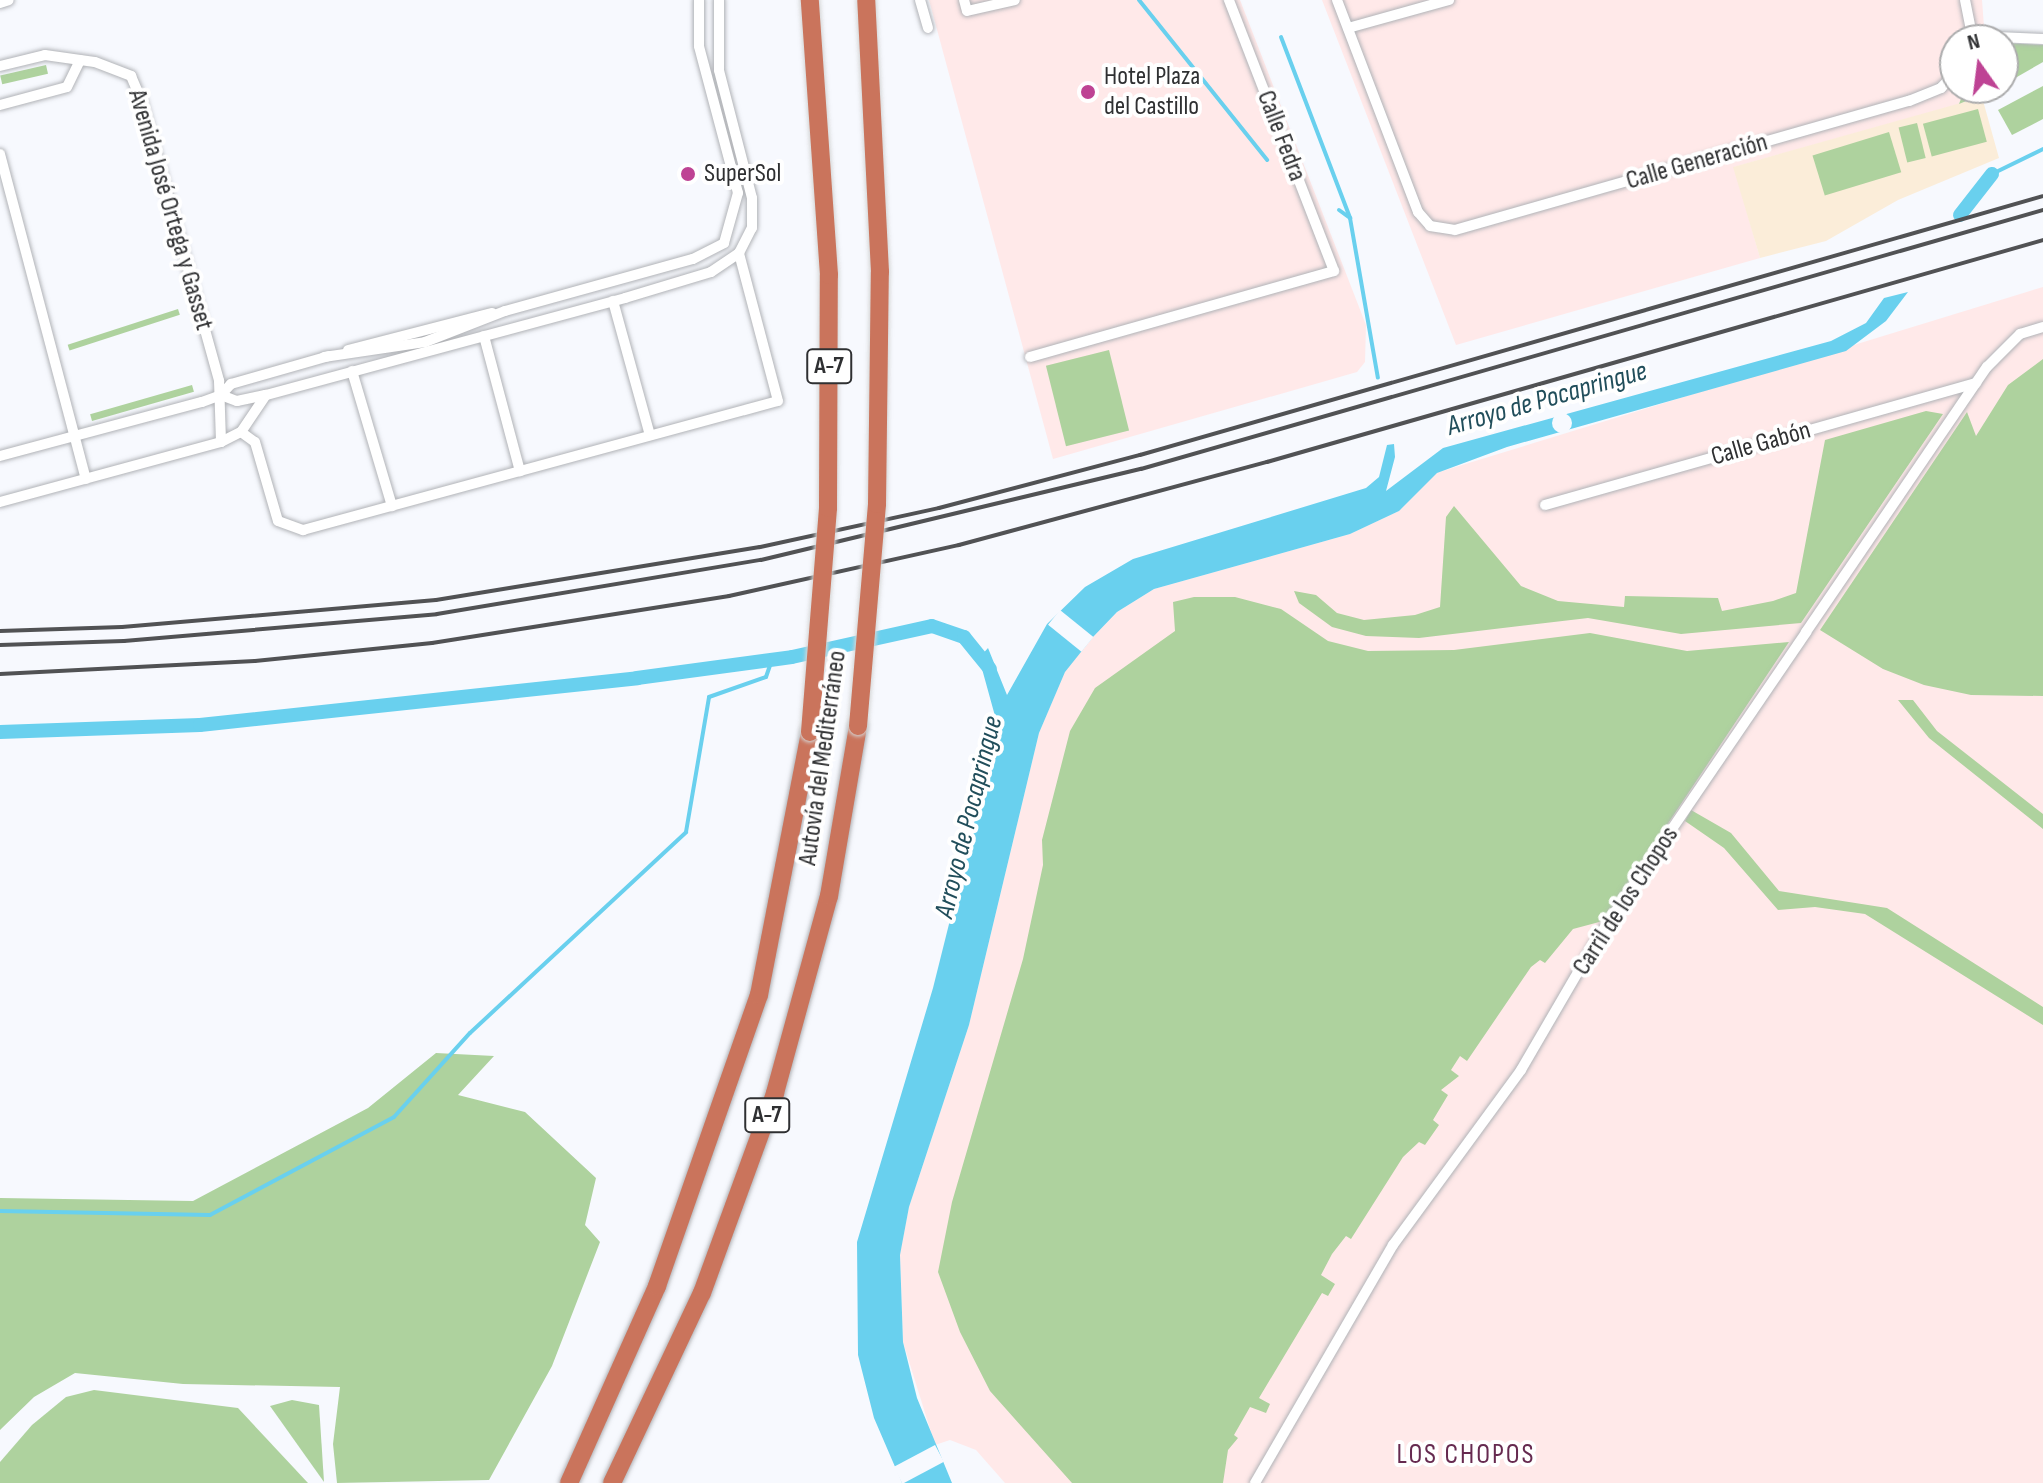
<!DOCTYPE html>
<meta charset="utf-8">
<style>
body{margin:0}
#map{position:relative;width:2043px;height:1483px;overflow:hidden;background:#f7f9fe;font-family:"Sofia Sans Condensed",sans-serif}
div>[style]{position:absolute}
[style*='--x']{left:calc(var(--x)*1px);top:calc(var(--y)*1px);width:calc(var(--w)*1px);rotate:calc(var(--a)*1deg)}
.industrial>*{inset:0;background:#ffe9e9}
.education>*{inset:0;background:#fbedd9}
.green>*{inset:0;background:#aed29e;transform-origin:0 0}
.water>*{inset:0;background:#69d0ee}
.pier>*{inset:0;background:#f7f9fe;transform-origin:0 0}
.round{border-radius:50%}
.stream>*{height:4px;margin:-2px;padding:0 2px;transform-origin:2px;border-radius:2px;background:#69d0ee}
.canal>*{height:14px;margin:-7px;padding:0 7px;transform-origin:7px;border-radius:7px;background:#69d0ee}
.roads{filter:drop-shadow(0 0 2px #b1b3b7) drop-shadow(0 0 2px #b1b3b7)}
.minor>*{height:10px;margin:-5px;padding:0 5px;transform-origin:5px;border-radius:5px;background:#fff}
.motorway>*{height:18px;margin:-9px;padding:0 9px;transform-origin:9px;border-radius:9px;background:#ca745c}
.rail>*{height:4px;margin:-2px;padding:0 2px;transform-origin:2px;border-radius:2px;background:#515254}
.bridges{filter:drop-shadow(0 0 2px #d5d6d6) drop-shadow(0 0 2px #d5d6d6)}
.motorway-bridge>*{height:18px;margin:-9px;padding:0 9px;transform-origin:9px;border-radius:9px;background:#ca745c}
.dots>*{width:22px;height:22px;translate:-50% -50%;box-sizing:border-box;border:4px solid #fff;border-radius:50%}
span{translate:-50% -50%;white-space:nowrap;text-align:center;line-height:1.15;-webkit-text-stroke:8px #fff;paint-order:stroke}
.shield-label span{padding:2px 6px;background:#fff;border:2px solid;border-radius:6px;-webkit-text-stroke-width:0}
.shield-label{font-size:24px;color:#2f3032;font-weight:700}
.poi-label{font-size:26px;color:#2f3032}
.left{translate:0 -50%;text-align:left}
.street-label{font-size:26px;color:#2f3032}
.water-label{font-size:28px;color:#214e5b;font-style:italic}
.neighbourhood-label{font-size:28px;color:#662a50;letter-spacing:2px}
.north{position:absolute;left:1939px;top:24px;width:80px;height:80px;box-sizing:border-box;background:#fff;border:2px solid #acacad;border-radius:50%;rotate:346deg;font-size:22px;font-weight:700;line-height:32px;text-align:center;color:#2f3032}
.north::after{content:'';display:block;margin:auto;width:28px;height:36px;background:#be4394;clip-path:polygon(50% 0,100% 100%,50% 72%,0 100%)}
</style>
<div id="map">
<div class="industrial">
<div style="clip-path:polygon(929px 0,1240px 0,1366px 325px,1365px 362px,1357px 372px,1053px 459px)"></div>
<div style="clip-path:polygon(1322px 0,1982px 0,1985px 40px,1955px 40px,1955px 88px,1965px 88px,1959px 104px,1734px 167px,1760px 258px,1456px 345px)"></div>
<div style="clip-path:polygon(2043px 287px,2043px 1483px,1005px 1483px,976px 1450px,950px 1440px,935px 1445px,903px 1342px,900px 1254px,909px 1207px,969px 1025px,1039px 733px,1065px 671px,1093px 637px,1117px 612px,1154px 589px,1350px 534px,1399px 511px,1436px 473px)"></div>
</div>
<div class="education">
<div style="clip-path:polygon(1982px 97px,1999px 158px,1898px 200px,1826px 241px,1760px 258px,1733px 167px)"></div>
</div>
<div class="green">
<div style="clip-path:polygon(2003px 43px,2043px 45px,2043px 62px,2003px 85px)"></div>
<div style="left:46px;top:65px;width:9px;height:47px;rotate:77deg"></div>
<div style="clip-path:polygon(2043px 86px,2043px 119px,2012px 135px,1998px 110px)"></div>
<div style="clip-path:polygon(1965px 88px,1998px 88px,1959px 104px)"></div>
<div style="left:1978px;top:109px;width:34px;height:57px;rotate:75deg"></div>
<div style="left:1917px;top:123px;width:36px;height:19px;rotate:76deg"></div>
<div style="left:1889px;top:132px;width:42px;height:80px;rotate:73deg"></div>
<div style="left:178px;top:309px;width:6px;height:116px;rotate:72deg"></div>
<div style="left:1109px;top:350px;width:83px;height:65px;rotate:76deg"></div>
<div style="clip-path:polygon(2043px 359px,2043px 696px,1971px 695px,1924px 685px,1883px 669px,1820px 630px,1967px 412px,1976px 436px,2008px 385px)"></div>
<div style="left:192px;top:385px;width:7px;height:106px;rotate:74deg"></div>
<div style="clip-path:polygon(1926px 411px,1943px 414px,1801px 623px,1681px 634px,1588px 618px,1419px 638px,1366px 636px,1332px 627px,1299px 603px,1294px 591px,1316px 595px,1337px 613px,1364px 620px,1415px 615px,1440px 607px,1446px 517px,1454px 506px,1521px 586px,1558px 601px,1624px 607px,1625px 596px,1718px 598px,1722px 611px,1773px 601px,1796px 593px,1825px 440px)"></div>
<div style="clip-path:polygon(1194px 597px,1235px 597px,1281px 609px,1328px 641px,1368px 651px,1454px 650px,1590px 633px,1687px 651px,1789px 642px,1603px 921px,1573px 929px,1545px 963px,1540px 960px,1531px 967px,1467px 1061px,1460px 1056px,1451px 1070px,1459px 1076px,1441px 1090px,1448px 1095px,1433px 1120px,1439px 1125px,1425px 1145px,1419px 1142px,1403px 1157px,1351px 1239px,1346px 1236px,1332px 1254px,1321px 1275px,1335px 1284px,1328px 1296px,1322px 1293px,1259px 1398px,1270px 1404px,1266px 1413px,1250px 1407px,1234px 1435px,1238px 1438px,1228px 1450px,1223px 1483px,1072px 1483px,990px 1391px,960px 1332px,938px 1272px,952px 1202px,1023px 959px,1043px 865px,1042px 840px,1070px 731px,1095px 688px,1175px 631px,1173px 602px)"></div>
<div style="clip-path:polygon(1898px 700px,1913px 700px,1937px 731px,2043px 814px,2043px 829px,1929px 738px)"></div>
<div style="clip-path:polygon(1691px 810px,1731px 833px,1779px 891px,1887px 908px,2043px 1007px,2043px 1025px,1865px 914px,1815px 907px,1778px 910px,1724px 848px,1685px 821px)"></div>
<div style="clip-path:polygon(436px 1053px,494px 1056px,458px 1095px,525px 1112px,596px 1178px,585px 1225px,600px 1242px,552px 1366px,489px 1480px,337px 1483px,333px 1444px,340px 1387px,183px 1384px,75px 1373px,34px 1397px,0 1430px,0 1198px,193px 1201px,368px 1108px)"></div>
<div style="clip-path:polygon(94px 1390px,238px 1408px,308px 1483px,0 1483px,0 1462px,32px 1425px,66px 1397px)"></div>
<div style="clip-path:polygon(292px 1400px,319px 1405px,324px 1482px,270px 1406px)"></div>
</div>
<div class="water">
<div style="clip-path:polygon(1908px 292px,1886px 321px,1846px 351px,1507px 447px,1437px 473px,1399px 511px,1350px 534px,1154px 589px,1117px 612px,1093px 637px,1065px 672px,1039px 733px,969px 1025px,909px 1207px,900px 1255px,903px 1342px,917px 1398px,952px 1483px,902px 1483px,874px 1418px,858px 1355px,857px 1242px,933px 988px,974px 824px,995px 716px,979px 658px,988px 648px,1007px 695px,1047px 624px,1085px 587px,1133px 559px,1366px 488px,1379px 477px,1387px 445px,1394px 444px,1395px 457px,1386px 491px,1443px 448px,1831px 341px,1866px 323px,1884px 298px)"></div>
</div>
<div class="pier">
<div class="round" style="left:1552px;top:413px;width:20px;height:20px"></div>
<div style="left:1060px;top:610px;width:43px;height:19px;rotate:39deg"></div>
<div style="left:935px;top:1445px;width:19px;height:47px;rotate:62deg"></div>
</div>
<div class="stream">
<div style="--x:1139;--y:0;--w:205;--a:51.3"></div>
<div style="--x:1281;--y:37;--w:194;--a:69.1"></div>
<div style="--x:1992;--y:174;--w:57;--a:-26.1"></div>
<div style="--x:1339;--y:210;--w:14;--a:36"></div>
<div style="--x:1350;--y:218;--w:162;--a:80.1"></div>
<div style="--x:0;--y:1211;--w:210;--a:1.1"></div>
<div style="--x:210;--y:1215;--w:208;--a:-28"></div>
<div style="--x:394;--y:1117;--w:113;--a:-47.9"></div>
<div style="--x:470;--y:1033;--w:295;--a:-42.9"></div>
<div style="--x:686;--y:832;--w:137;--a:-80.3"></div>
<div style="--x:709;--y:697;--w:60;--a:-19.3"></div>
<div style="--x:766;--y:677;--w:18;--a:-71"></div>
</div>
<div class="canal">
<div style="--x:1960;--y:215;--w:52;--a:-52"></div>
<div style="--x:0;--y:732;--w:200;--a:-2"></div>
<div style="--x:200;--y:725;--w:440;--a:-6.1"></div>
<div style="--x:637;--y:678;--w:156;--a:-7.7"></div>
<div style="--x:792;--y:657;--w:143;--a:-12.5"></div>
<div style="--x:932;--y:626;--w:34;--a:19"></div>
<div style="--x:964;--y:637;--w:41;--a:50.9"></div>
</div>
<div class="roads">
<div class="minor">
<div style="--x:920;--y:0;--w:29;--a:74"></div>
<div style="--x:964;--y:0;--w:11;--a:75"></div>
<div style="--x:967;--y:11;--w:49;--a:-12.9"></div>
<div style="--x:1337;--y:0;--w:227;--a:69.1"></div>
<div style="--x:1418;--y:212;--w:18;--a:49"></div>
<div style="--x:1430;--y:226;--w:25;--a:9"></div>
<div style="--x:1455;--y:230;--w:472;--a:-15.9"></div>
<div style="--x:1909;--y:101;--w:35;--a:-22"></div>
<div style="--x:1941;--y:88;--w:21;--a:-47"></div>
<div style="--x:1965;--y:0;--w:41;--a:78.7"></div>
<div style="--x:0;--y:3;--w:9;--a:-18"></div>
<div style="--x:1348;--y:28;--w:105;--a:-15.5"></div>
<div style="--x:1974;--y:36;--w:69;--a:2.5"></div>
<div style="--x:0;--y:66;--w:46;--a:-13.7"></div>
<div style="--x:45;--y:55;--w:50;--a:8"></div>
<div style="--x:95;--y:62;--w:39;--a:21"></div>
<div style="--x:131;--y:76;--w:25;--a:67"></div>
<div style="--x:141;--y:99;--w:293;--a:74.5"></div>
<div style="--x:219;--y:381;--w:61;--a:88.1"></div>
<div style="--x:0;--y:105;--w:69;--a:-15"></div>
<div style="--x:67;--y:87;--w:30;--a:-64"></div>
<div style="--x:0;--y:154;--w:336;--a:75.2"></div>
<div style="--x:613;--y:301;--w:139;--a:74.6"></div>
<div style="--x:484;--y:336;--w:140;--a:75.1"></div>
<div style="--x:348;--y:350;--w:149;--a:-14.4"></div>
<div style="--x:324;--y:357;--w:102;--a:-8.4"></div>
<div style="--x:425;--y:342;--w:86;--a:-21.2"></div>
<div style="--x:505;--y:311;--w:195;--a:-15.5"></div>
<div style="--x:693;--y:259;--w:35;--a:-27"></div>
<div style="--x:724;--y:243;--w:52;--a:-74.4"></div>
<div style="--x:738;--y:193;--w:152;--a:-104.9"></div>
<div style="--x:699;--y:46;--w:46;--a:-90"></div>
<div style="--x:1030;--y:357;--w:316;--a:-15.8"></div>
<div style="--x:1334;--y:271;--w:291;--a:-111.2"></div>
<div style="--x:352;--y:371;--w:141;--a:73.5"></div>
<div style="--x:221;--y:395;--w:17;--a:21"></div>
<div style="--x:237;--y:401;--w:30;--a:-12"></div>
<div style="--x:266;--y:395;--w:372;--a:-15.1"></div>
<div style="--x:625;--y:298;--w:90;--a:-16.8"></div>
<div style="--x:711;--y:272;--w:34;--a:-34"></div>
<div style="--x:739;--y:253;--w:28;--a:-63"></div>
<div style="--x:752;--y:228;--w:30;--a:-90"></div>
<div style="--x:752;--y:198;--w:132;--a:-104.5"></div>
<div style="--x:719;--y:70;--w:70;--a:-90"></div>
<div style="--x:266;--y:395;--w:45;--a:124"></div>
<div style="--x:241;--y:432;--w:17;--a:36"></div>
<div style="--x:255;--y:442;--w:82;--a:73.8"></div>
<div style="--x:278;--y:521;--w:27;--a:20"></div>
<div style="--x:303;--y:530;--w:492;--a:-15.2"></div>
<div style="--x:778;--y:401;--w:153;--a:-104.8"></div>
<div style="--x:0;--y:456;--w:209;--a:-15"></div>
<div style="--x:202;--y:402;--w:20;--a:-20"></div>
<div style="--x:221;--y:395;--w:15;--a:-48"></div>
<div style="--x:231;--y:384;--w:102;--a:-15.9"></div>
<div style="--x:0;--y:502;--w:229;--a:-15.2"></div>
<div style="--x:221;--y:442;--w:22;--a:-27"></div>
<div style="--x:1545;--y:505;--w:448;--a:-15.8"></div>
<div style="--x:1255;--y:1483;--w:275;--a:-59.9"></div>
<div style="--x:1393;--y:1245;--w:217;--a:-53.8"></div>
<div style="--x:1521;--y:1070;--w:155;--a:-59.8"></div>
<div style="--x:1599;--y:936;--w:368;--a:-55.7"></div>
<div style="--x:1806;--y:632;--w:321;--a:-55.7"></div>
<div style="--x:1987;--y:367;--w:47;--a:-45"></div>
<div style="--x:2020;--y:334;--w:24;--a:-17"></div>
</div>
<div class="motorway">
<div style="--x:569;--y:1483;--w:216;--a:-65.9"></div>
<div style="--x:657;--y:1286;--w:308;--a:-70.7"></div>
<div style="--x:759;--y:995;--w:268;--a:-79"></div>
<div style="--x:612;--y:1483;--w:210;--a:-64.7"></div>
<div style="--x:702;--y:1293;--w:213;--a:-69.9"></div>
<div style="--x:775;--y:1093;--w:204;--a:-74.7"></div>
<div style="--x:829;--y:896;--w:172;--a:-80.3"></div>
</div>
</div>
<div class="rail">
<div style="--x:0;--y:631;--w:122;--a:-1.9"></div>
<div style="--x:122;--y:627;--w:315;--a:-4.9"></div>
<div style="--x:436;--y:600;--w:328;--a:-9.3"></div>
<div style="--x:760;--y:547;--w:183;--a:-12.3"></div>
<div style="--x:939;--y:508;--w:208;--a:-14.8"></div>
<div style="--x:1140;--y:455;--w:939;--a:-16"></div>
<div style="--x:0;--y:645;--w:124;--a:-1.8"></div>
<div style="--x:124;--y:641;--w:314;--a:-4.9"></div>
<div style="--x:437;--y:614;--w:328;--a:-9.5"></div>
<div style="--x:761;--y:560;--w:391;--a:-13.5"></div>
<div style="--x:1141;--y:469;--w:938;--a:-16.02"></div>
<div style="--x:0;--y:674;--w:255;--a:-2.9"></div>
<div style="--x:255;--y:661;--w:178;--a:-5.8"></div>
<div style="--x:432;--y:643;--w:301;--a:-9"></div>
<div style="--x:729;--y:596;--w:236;--a:-12.5"></div>
<div style="--x:959;--y:545;--w:319;--a:-15.1"></div>
<div style="--x:1267;--y:462;--w:807;--a:-15.96"></div>
</div>
<div class="bridges">
<div class="motorway-bridge">
<div style="--x:858;--y:726;--w:223;--a:-85.1"></div>
<div style="--x:877;--y:504;--w:232;--a:-89.3"></div>
<div style="--x:880;--y:272;--w:272;--a:-92.9"></div>
<div style="--x:810;--y:732;--w:225;--a:-85.4"></div>
<div style="--x:828;--y:508;--w:233;--a:-89.8"></div>
<div style="--x:829;--y:275;--w:276;--a:-94"></div>
</div>
</div>
<div class="dots">
<div style="left:1088px;top:92px;background:#be4394"></div>
<div style="left:688px;top:174px;background:#be4394"></div>
</div>
<div class="shield-label">
<span style="left:829px;top:366px">A-7</span>
<span style="left:767px;top:1115px">A-7</span>
</div>
<div class="poi-label">
<span class="left" style="left:1104px;top:92px">Hotel Plaza<br>del Castillo</span>
<span class="left" style="left:704px;top:174px">SuperSol</span>
</div>
<div class="street-label">
<span style="left:1281px;top:136px;rotate:69deg">Calle Fedra</span>
<span style="left:1697px;top:162px;rotate:-16deg">Calle Generación</span>
<span style="left:170px;top:210px;rotate:74deg">Avenida José Ortega y Gasset</span>
<span style="left:1761px;top:444px;rotate:-16deg">Calle Gabón</span>
<span style="left:823px;top:758px;rotate:-82deg">Autovía del Mediterráneo</span>
<span style="left:1626px;top:901px;rotate:-57deg">Carril de los Chopos</span>
</div>
<div class="water-label">
<span style="left:1547px;top:399px;rotate:-16deg">Arroyo de Pocapringue</span>
<span style="left:969px;top:817px;rotate:-76deg">Arroyo de Pocapringue</span>
</div>
<div class="neighbourhood-label">
<span style="left:1466px;top:1455px">LOS CHOPOS</span>
</div>
<div class="north">N</div>
</div>
